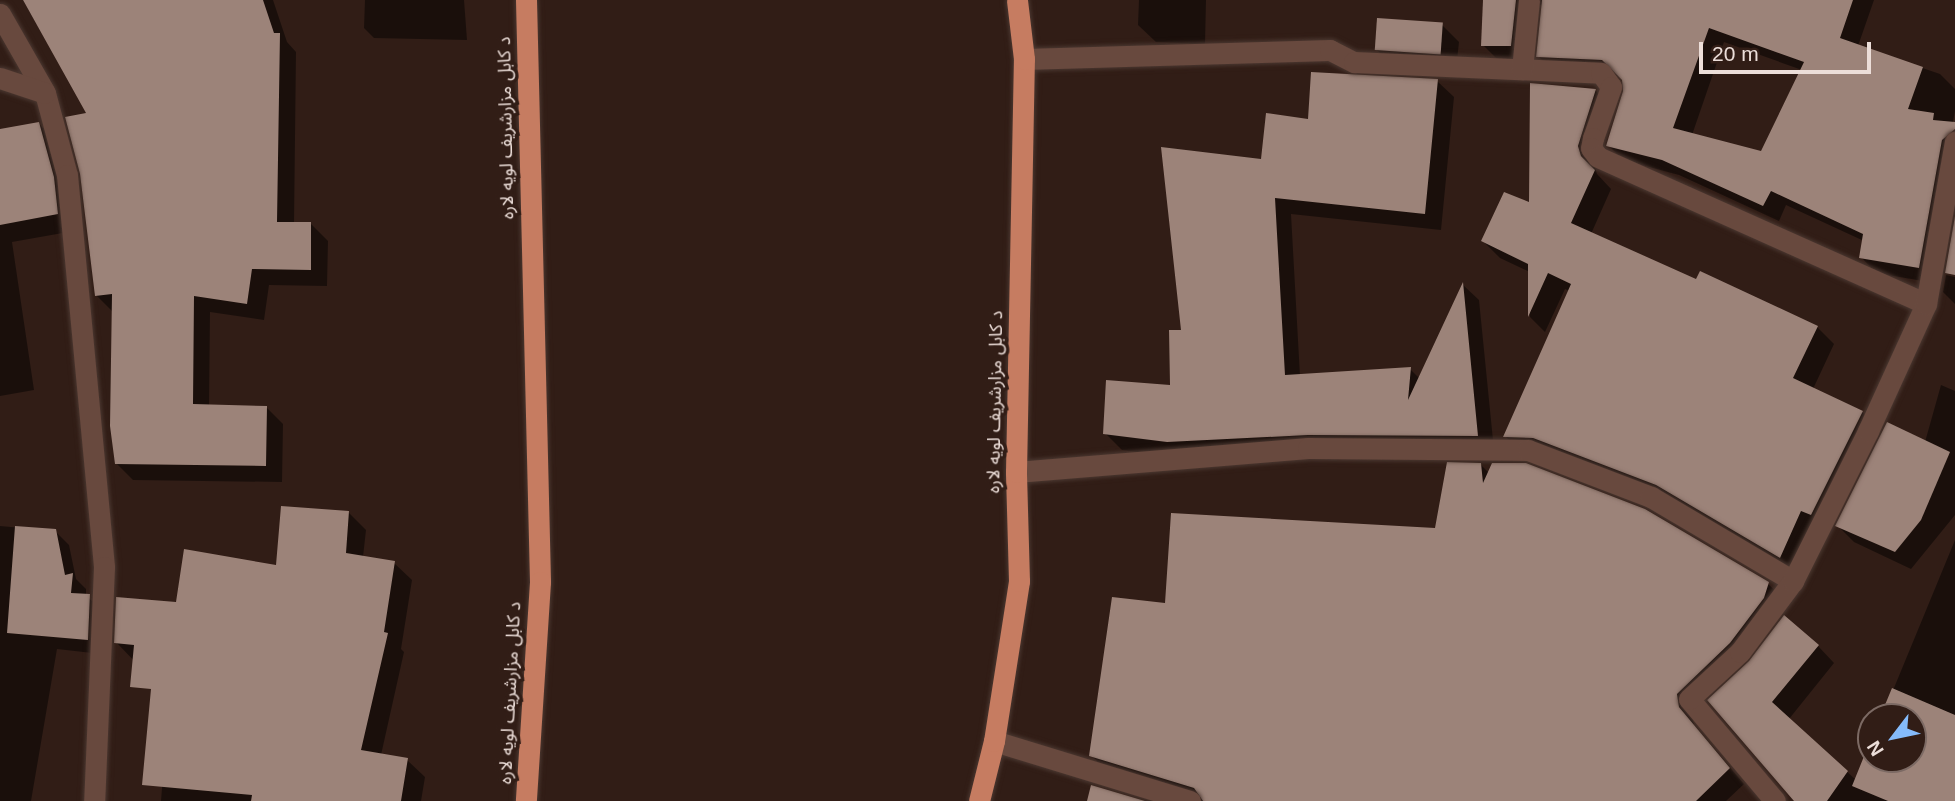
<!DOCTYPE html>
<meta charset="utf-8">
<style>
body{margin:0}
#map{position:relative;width:1955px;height:801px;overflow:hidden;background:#311d16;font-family:Arial,"Noto Sans Arabic",sans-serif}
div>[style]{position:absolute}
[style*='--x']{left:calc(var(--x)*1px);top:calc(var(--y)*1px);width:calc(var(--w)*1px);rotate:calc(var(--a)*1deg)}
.shadow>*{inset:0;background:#0007}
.building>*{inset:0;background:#9c8379;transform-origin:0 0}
.roads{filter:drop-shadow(0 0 2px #4b3831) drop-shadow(0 0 2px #4b3831)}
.minor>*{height:21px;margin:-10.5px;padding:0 10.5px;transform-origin:10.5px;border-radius:10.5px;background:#68493e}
.highway>*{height:21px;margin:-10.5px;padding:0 10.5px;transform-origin:10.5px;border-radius:10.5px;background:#c67c61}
span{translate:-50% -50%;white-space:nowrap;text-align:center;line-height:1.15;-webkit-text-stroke:7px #311d16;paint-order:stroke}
.street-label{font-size:18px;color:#ecded9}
.north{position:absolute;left:1857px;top:703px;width:70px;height:70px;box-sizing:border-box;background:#311d16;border:2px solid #7c6a64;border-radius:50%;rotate:238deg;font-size:19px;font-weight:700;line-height:28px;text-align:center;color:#ecded9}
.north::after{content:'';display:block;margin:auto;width:24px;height:32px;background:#85bbfb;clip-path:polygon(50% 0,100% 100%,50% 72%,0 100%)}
.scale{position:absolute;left:1699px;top:42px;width:172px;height:32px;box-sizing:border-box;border:4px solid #ecded9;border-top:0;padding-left:9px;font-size:21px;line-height:24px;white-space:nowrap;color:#ecded9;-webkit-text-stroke:5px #311d16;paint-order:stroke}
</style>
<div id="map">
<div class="shadow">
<div style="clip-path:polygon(23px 0,273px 0,287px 42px,296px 52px,294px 224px,311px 224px,328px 241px,327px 286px,269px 285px,264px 320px,210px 312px,209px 406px,266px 407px,283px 424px,282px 482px,133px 480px,116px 463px,114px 313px,97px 296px,89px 115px)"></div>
<div style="clip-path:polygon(365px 0,464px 0,467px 40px,374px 38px,364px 28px)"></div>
<div style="clip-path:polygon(1139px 0,1206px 0,1205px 44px,1156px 42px,1138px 25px)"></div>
<div style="clip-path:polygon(evenodd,1485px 0,1874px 0,1858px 46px,1940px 74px,1955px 89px,1955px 111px,1923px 281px,1876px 273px,1861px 257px,1864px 241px,1786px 205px,1779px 221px,1679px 175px,1623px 160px,1607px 144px,1626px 86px,1620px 76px,1554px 72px,1538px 56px,1544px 3px,1533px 9px,1526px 61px,1499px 61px,1483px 45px,1485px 0,1724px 42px,1802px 70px,1762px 153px,1692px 135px,1724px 42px)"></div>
<div style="clip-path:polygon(1442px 25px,1459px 42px,1456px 69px,1393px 66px,1376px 49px)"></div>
<div style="clip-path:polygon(1437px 81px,1454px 97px,1441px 230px,1291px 214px,1300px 376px,1410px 369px,1420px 379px,1463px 285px,1479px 300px,1494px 450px,1185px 458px,1122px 450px,1105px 433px,1172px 387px,1183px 331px,1263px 161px,1309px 121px)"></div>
<div style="clip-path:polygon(1531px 85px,1596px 91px,1612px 108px,1594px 164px,1597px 174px,1611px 189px,1591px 234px,1697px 282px,1817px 327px,1834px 344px,1813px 389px,1862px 412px,1879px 429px,1797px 574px,1675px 501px,1522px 453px,1505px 436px,1570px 291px,1565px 289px,1545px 332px,1530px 317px,1530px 272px,1500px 258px,1483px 241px,1530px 205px)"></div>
<div style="clip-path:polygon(39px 124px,56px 141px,74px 231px,12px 242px,34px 390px,0 396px,0 131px)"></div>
<div style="clip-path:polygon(1946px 275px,1955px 277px,1955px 304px,1943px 292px)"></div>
<div style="clip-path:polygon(1941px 385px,1955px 391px,1955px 515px,1911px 569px,1854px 542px,1837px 525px,1925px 442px)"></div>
<div style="clip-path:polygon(1480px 464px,1489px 473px,1768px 584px,1784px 599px,1691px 711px,1694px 725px,1744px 784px,1726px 801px,1203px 801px,1107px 771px,1091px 755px,1166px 605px,1436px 530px)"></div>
<div style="clip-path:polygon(348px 512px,366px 530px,363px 557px,394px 563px,412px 580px,401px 649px,404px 652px,381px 755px,407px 760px,425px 777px,421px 801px,161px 801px,173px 647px,139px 666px,116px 642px,175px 623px,277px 567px)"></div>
<div style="clip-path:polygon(0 526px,55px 531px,69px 545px,76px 579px,86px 589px,86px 596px,103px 610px,101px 654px,57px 649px,31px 801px,0 801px)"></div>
<div style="clip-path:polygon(1955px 540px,1955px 801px,1795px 801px,1710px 700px,1818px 646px,1834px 663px,1789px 719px,1856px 780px,1871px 744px,1871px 759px,1913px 759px,1913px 717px,1882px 717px)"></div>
</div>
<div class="building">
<div style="clip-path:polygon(23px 0,263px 0,274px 33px,280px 33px,277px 222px,311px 222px,311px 270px,252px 269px,247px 304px,194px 296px,193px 404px,267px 406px,266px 466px,115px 464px,110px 426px,112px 294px,95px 296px,80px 174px,65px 117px,86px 113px)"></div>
<div style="clip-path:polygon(1483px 0,1516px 0,1511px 46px,1481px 46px)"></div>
<div style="clip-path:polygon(evenodd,1542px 0,1853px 0,1840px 38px,1923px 67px,1908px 109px,1934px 113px,1933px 120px,1955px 122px,1955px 129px,1942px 140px,1919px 268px,1859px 258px,1863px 234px,1771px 191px,1763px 206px,1662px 160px,1606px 146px,1623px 91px,1622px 80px,1602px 60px,1536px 57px,1542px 0,1709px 28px,1804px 62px,1761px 151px,1673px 128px,1709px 28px)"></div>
<div style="left:1377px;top:18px;width:66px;height:32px;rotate:4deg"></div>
<div style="clip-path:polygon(1311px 72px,1438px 79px,1425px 214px,1275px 198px,1285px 375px,1411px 367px,1408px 400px,1463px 282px,1478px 436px,1308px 435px,1167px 442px,1103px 434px,1106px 380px,1170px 385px,1169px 330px,1181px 330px,1161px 147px,1261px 159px,1266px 113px,1308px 119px)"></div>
<div style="clip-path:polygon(1530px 83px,1596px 89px,1578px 146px,1581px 156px,1595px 170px,1571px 223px,1696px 279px,1700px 271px,1818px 326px,1793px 378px,1863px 411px,1811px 515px,1801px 511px,1780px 558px,1656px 485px,1533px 438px,1503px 437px,1571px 284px,1548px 273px,1528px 317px,1528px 264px,1481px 241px,1504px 192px,1529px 202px)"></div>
<div style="clip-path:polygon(39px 122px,54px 177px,58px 214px,0 225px,0 129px)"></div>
<div style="clip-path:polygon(1955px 216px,1955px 275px,1945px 273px)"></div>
<div style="clip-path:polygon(1887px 422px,1950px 452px,1921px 520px,1895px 552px,1835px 526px)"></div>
<div style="clip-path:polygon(1447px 462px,1481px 463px,1483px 483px,1492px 463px,1526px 463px,1645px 509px,1769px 582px,1764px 598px,1730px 643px,1677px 694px,1679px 707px,1730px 768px,1696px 801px,1203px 801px,1194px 788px,1089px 756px,1112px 597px,1165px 603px,1171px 513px,1435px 528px)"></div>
<div style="clip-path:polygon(281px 506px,349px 511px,346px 553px,395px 561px,384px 632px,388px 633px,361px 750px,408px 758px,401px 801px,251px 801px,252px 795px,142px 785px,151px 689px,130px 687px,134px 645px,114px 643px,116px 597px,176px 602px,184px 549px,276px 565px)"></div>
<div style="clip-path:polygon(15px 526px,56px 529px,65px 575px,73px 573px,71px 593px,90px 594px,88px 640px,7px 633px)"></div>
<div style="clip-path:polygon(1784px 615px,1819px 645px,1772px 702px,1848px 771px,1827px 801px,1794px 801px,1707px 700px,1749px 661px)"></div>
<div style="clip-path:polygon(1892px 688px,1955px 715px,1955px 801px,1888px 801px,1852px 786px,1871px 739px,1871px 759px,1913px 759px,1913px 717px,1880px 717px)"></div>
<div style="clip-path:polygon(1091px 785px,1145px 801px,1087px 801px)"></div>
</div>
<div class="roads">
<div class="minor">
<div style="--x:0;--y:14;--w:91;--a:60.3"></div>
<div style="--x:45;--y:93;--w:85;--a:75"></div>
<div style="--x:67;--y:175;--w:394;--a:84.6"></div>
<div style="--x:104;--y:567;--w:234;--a:92.4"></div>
<div style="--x:1024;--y:59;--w:306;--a:-1.7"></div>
<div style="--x:1330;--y:50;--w:27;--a:27"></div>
<div style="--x:1354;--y:62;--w:247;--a:2.5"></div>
<div style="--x:1601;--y:73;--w:17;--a:54"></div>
<div style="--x:1611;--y:87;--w:54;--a:109.4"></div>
<div style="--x:1593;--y:138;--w:10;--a:101"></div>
<div style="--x:1591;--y:148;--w:11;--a:52"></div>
<div style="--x:1598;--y:157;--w:359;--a:24.1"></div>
<div style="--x:1522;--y:69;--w:69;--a:-84.2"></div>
<div style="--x:0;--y:78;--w:47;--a:18.4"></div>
<div style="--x:1016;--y:472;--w:293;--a:-4.7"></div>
<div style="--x:1308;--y:448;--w:220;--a:0.5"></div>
<div style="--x:1528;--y:450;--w:132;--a:20.9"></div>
<div style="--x:1651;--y:497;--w:165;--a:30.6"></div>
<div style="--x:994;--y:741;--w:205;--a:17"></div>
<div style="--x:1775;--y:801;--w:133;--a:-130.1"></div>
<div style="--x:1689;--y:699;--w:69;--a:-42.7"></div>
<div style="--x:1740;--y:652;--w:89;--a:-53.3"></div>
<div style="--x:1793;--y:581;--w:168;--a:-63.4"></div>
<div style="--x:1868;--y:431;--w:140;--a:-65.5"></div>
<div style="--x:1926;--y:304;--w:165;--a:-79.9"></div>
</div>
<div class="highway">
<div style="--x:526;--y:0;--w:582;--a:88.62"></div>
<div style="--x:540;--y:582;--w:219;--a:93.7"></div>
<div style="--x:979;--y:801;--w:62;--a:-76"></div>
<div style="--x:994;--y:741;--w:162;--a:-81.1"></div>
<div style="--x:1019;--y:581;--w:109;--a:-91.6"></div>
<div style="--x:1016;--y:472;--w:413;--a:-88.9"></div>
<div style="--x:1024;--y:59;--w:59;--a:-96.8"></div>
</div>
</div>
<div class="street-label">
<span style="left:506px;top:128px;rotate:-91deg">د کابل مزارشریف لویه لاره</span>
<span style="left:995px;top:402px;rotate:-89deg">د کابل مزارشریف لویه لاره</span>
<span style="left:510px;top:693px;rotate:-87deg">د کابل مزارشریف لویه لاره</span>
</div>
<div class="north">N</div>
<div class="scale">20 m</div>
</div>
